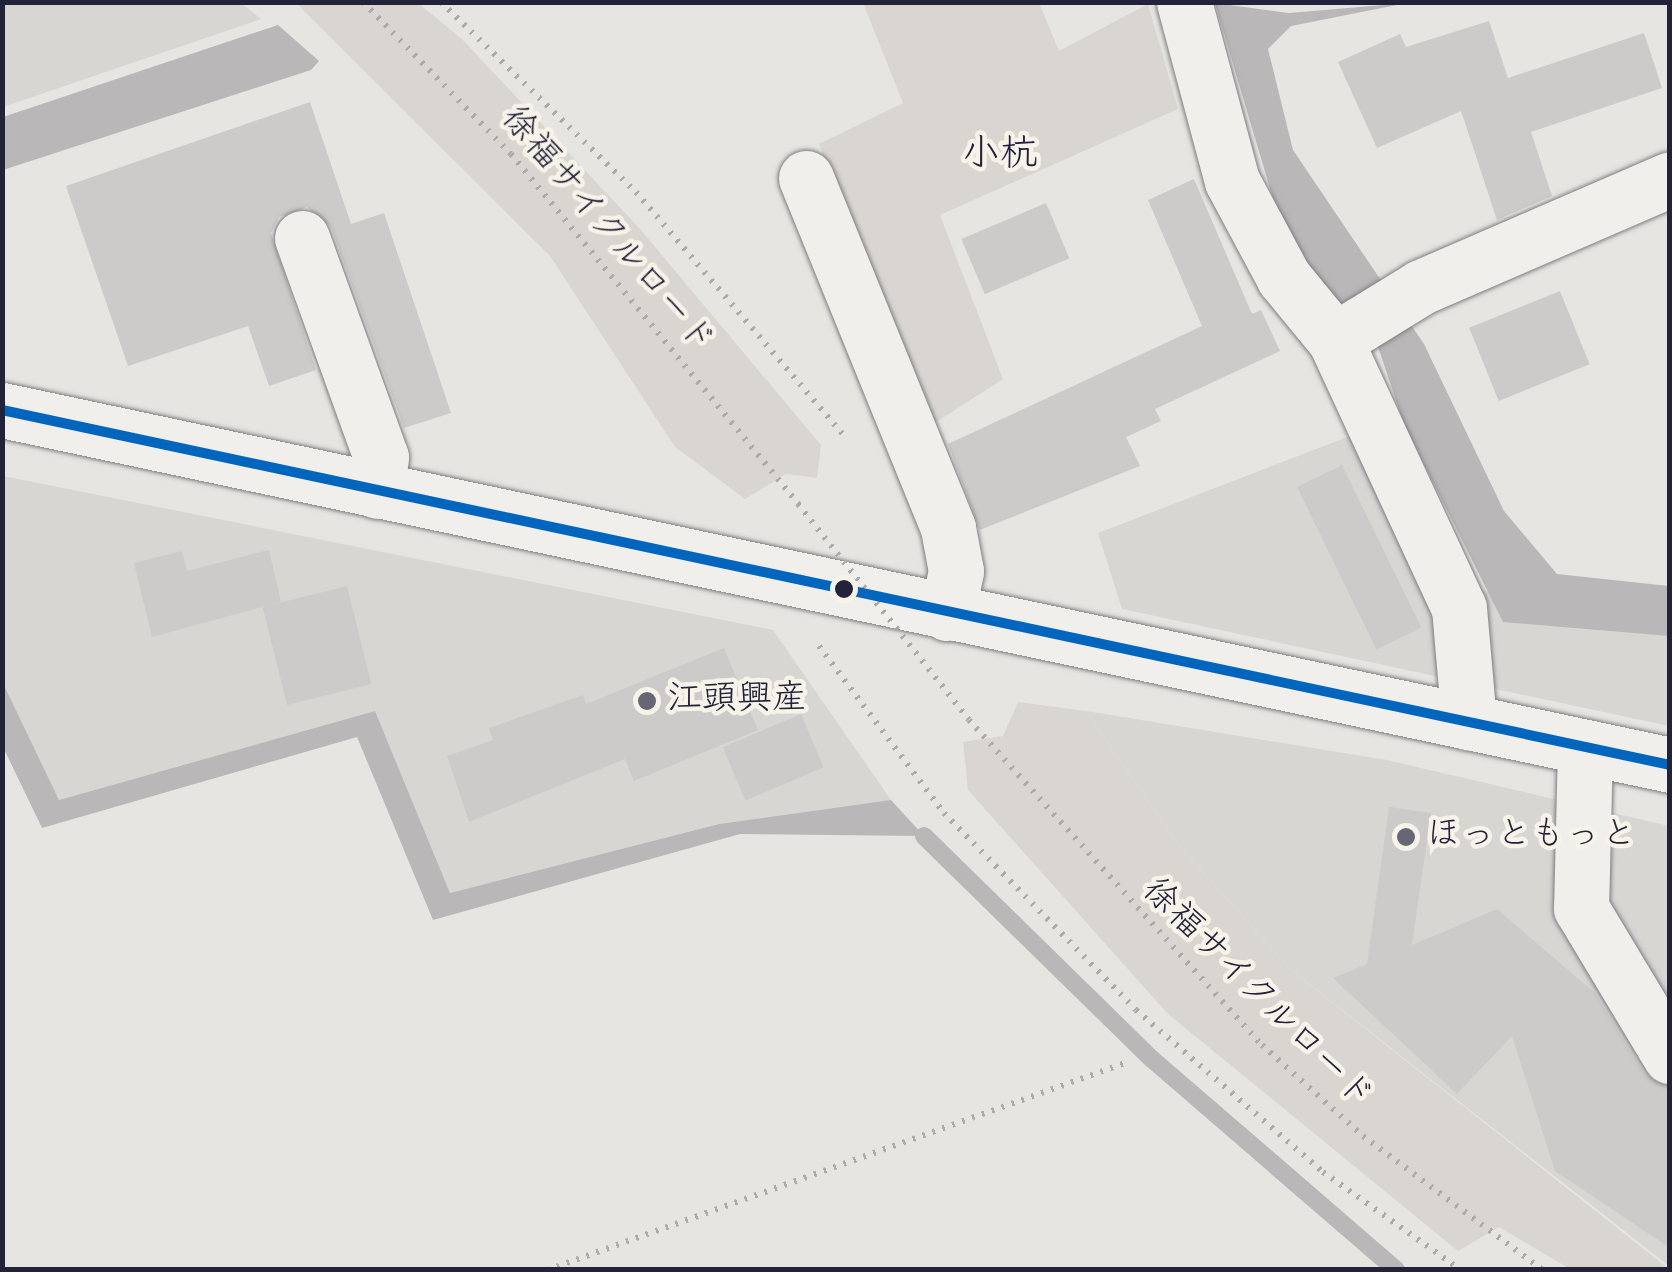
<!DOCTYPE html>
<meta charset="utf-8">
<style>
body{margin:0}
#map{position:relative;width:1672px;height:1272px;overflow:hidden;background:#e7e5e1;font-family:Dekko,"Klee One",sans-serif}
div>[style]{position:absolute}
[style*='--x']{left:calc(var(--x)*1px);top:calc(var(--y)*1px);width:calc(var(--w)*1px);rotate:calc(var(--a)*1deg)}
.built>*{inset:0;background:#d8d6d3}
.green>*{inset:0;background:#d9d6d2}
.water>*{inset:0;background:#bab7b8}
.stream>*{height:18px;margin:-9px;padding:0 9px;transform-origin:9px;border-radius:9px;background:#bab7b8}
.building>*{inset:0;background:#cdcbc9;transform-origin:0 0}
.path>*{height:6px;margin-top:-3px;transform-origin:0;background:repeating-linear-gradient(90deg,#acaaab 0 2.5px,transparent 0 10.5px)}
.roads{filter:drop-shadow(0 0 2px #7f7e81) drop-shadow(0 0 2px #7f7e81)}
.minor>*{height:55px;margin:-27.5px;padding:0 27.5px;transform-origin:27.5px;border-radius:27.5px;background:#f0efeb}
.highway>*{height:55px;margin:-27.5px;padding:0 27.5px;transform-origin:27.5px;border-radius:27.5px;background:#f0efeb}
.path-bridge>*{height:6px;margin-top:-3px;transform-origin:0;background:repeating-linear-gradient(90deg,#acaaab 0 2.5px,transparent 0 10.5px)}
.bus-1>*{height:10px;margin:-5px;padding:0 5px;transform-origin:5px;border-radius:5px;background:#0065bd}
.dots>*{width:28px;height:28px;translate:-50% -50%;box-sizing:border-box;border:5px solid #f7f3e8;border-radius:50%}
span{translate:-50% -50%;white-space:nowrap;text-align:center;line-height:1.15;-webkit-text-stroke:9px #f7f3e8;paint-order:stroke}
.street-label{font-size:35px;color:#22223b}
.poi-label{font-size:35px;color:#22223b}
.left{translate:0 -50%;text-align:left}
.neighbourhood-label{font-size:38px;color:#22223b}
.frame{position:absolute;inset:0;border:5px solid #22223b;pointer-events:none}
</style>
<div id="map">
<div class="built">
<div style="clip-path:polygon(2px 3px,241px 3px,261px 19px,3px 107px)"></div>
<div style="clip-path:polygon(1355px 434px,1435px 586px,1669px 610px,1669px 726px,1122px 609px,1098px 533px)"></div>
<div style="clip-path:polygon(3px 476px,773px 630px,891px 800px,719px 824px,450px 893px,375px 711px,59px 800px,3px 683px)"></div>
<div style="clip-path:polygon(1086px 711px,1387px 760px,1669px 826px,1669px 1266px,1290px 969px,1177px 843px)"></div>
</div>
<div class="green">
<div style="clip-path:polygon(296px 3px,418px 3px,462px 39px,640px 229px,821px 445px,817px 478px,786px 474px,745px 499px,675px 447px,550px 256px)"></div>
<div style="clip-path:polygon(863px 3px,1039px 3px,1059px 51px,1148px 4px,1178px 109px,940px 215px,1003px 379px,930px 426px,819px 144px,903px 103px)"></div>
<div style="clip-path:polygon(1018px 702px,1086px 711px,1177px 843px,1290px 969px,1669px 1269px,1570px 1269px,1499px 1227px,1458px 1251px,1168px 1014px,968px 790px,963px 742px,1003px 736px)"></div>
</div>
<div class="water">
<div style="clip-path:polygon(1215px 3px,1289px 13px,1407px 3px,1291px 26px,1268px 49px,1293px 150px,1424px 344px,1504px 511px,1557px 574px,1669px 586px,1669px 636px,1503px 622px,1404px 424px,1374px 335px,1320px 284px,1277px 212px)"></div>
<div style="clip-path:polygon(278px 25px,319px 61px,311px 70px,3px 170px,3px 117px)"></div>
<div style="clip-path:polygon(3px 683px,59px 800px,375px 711px,450px 893px,719px 824px,891px 800px,924px 836px,740px 834px,433px 920px,357px 737px,42px 828px,3px 747px)"></div>
</div>
<div class="stream">
<div style="--x:924;--y:836;--w:320;--a:44.4"></div>
<div style="--x:1153;--y:1060;--w:321;--a:40.8"></div>
</div>
<div class="building">
<div style="clip-path:polygon(1489px 21px,1508px 78px,1644px 33px,1662px 88px,1531px 132px,1552px 196px,1497px 220px,1461px 111px,1377px 148px,1338px 62px,1400px 34px,1406px 47px)"></div>
<div style="clip-path:polygon(310px 102px,351px 224px,384px 213px,451px 413px,404px 428px,331px 227px,307px 207px,279px 217px,271px 233px,316px 370px,269px 386px,248px 326px,128px 366px,66px 186px)"></div>
<div style="clip-path:polygon(1194px 179px,1252px 314px,1261px 310px,1280px 351px,1155px 409px,1161px 421px,1126px 437px,1140px 466px,980px 530px,948px 444px,1202px 326px,1148px 200px)"></div>
<div style="left:1046px;top:203px;width:60px;height:92px;rotate:67deg"></div>
<div style="left:1560px;top:291px;width:79px;height:98px;rotate:68deg"></div>
<div style="left:1342px;top:465px;width:181px;height:50px;rotate:64deg"></div>
<div style="clip-path:polygon(269px 550px,281px 602px,152px 637px,134px 563px,182px 551px,187px 571px)"></div>
<div style="left:347px;top:586px;width:101px;height:87px;rotate:76deg"></div>
<div style="clip-path:polygon(724px 648px,758px 730px,634px 781px,625px 759px,469px 822px,447px 756px,493px 740px,489px 728px,583px 695px,586px 704px)"></div>
<div style="left:801px;top:714px;width:58px;height:85px;rotate:67deg"></div>
<div style="clip-path:polygon(1389px 807px,1431px 813px,1412px 945px,1497px 909px,1595px 993px,1644px 1073px,1670px 1087px,1670px 1248px,1555px 1171px,1512px 1036px,1457px 1094px,1333px 978px,1367px 964px)"></div>
</div>
<div class="path">
<div style="--x:363;--y:2;--w:212;--a:45.8"></div>
<div style="--x:511;--y:154;--w:453;--a:50.6"></div>
<div style="--x:441;--y:2;--w:272;--a:44.3"></div>
<div style="--x:636;--y:192;--w:325;--a:49.5"></div>
<div style="--x:819;--y:646;--w:209;--a:53.2"></div>
<div style="--x:944;--y:813;--w:275;--a:45.7"></div>
<div style="--x:1136;--y:1010;--w:247;--a:40.9"></div>
<div style="--x:1323;--y:1172;--w:169;--a:35.4"></div>
<div style="--x:969;--y:720;--w:438;--a:48"></div>
<div style="--x:1262;--y:1045;--w:136;--a:42"></div>
<div style="--x:1363;--y:1136;--w:224;--a:36.7"></div>
<div style="--x:547;--y:1270;--w:614;--a:-19.7"></div>
</div>
<div class="roads">
<div class="minor">
<div style="--x:1184;--y:2;--w:185;--a:75"></div>
<div style="--x:1232;--y:181;--w:110;--a:61.8"></div>
<div style="--x:1284;--y:278;--w:80;--a:50.6"></div>
<div style="--x:1335;--y:340;--w:295;--a:65.2"></div>
<div style="--x:1459;--y:608;--w:115;--a:85"></div>
<div style="--x:806;--y:178;--w:378;--a:67.9"></div>
<div style="--x:948;--y:528;--w:44;--a:79.5"></div>
<div style="--x:956;--y:571;--w:43;--a:102.1"></div>
<div style="--x:302;--y:238;--w:233;--a:70.2"></div>
<div style="--x:381;--y:457;--w:34;--a:97"></div>
<div style="--x:1335;--y:340;--w:101;--a:-31.6"></div>
<div style="--x:1421;--y:287;--w:271;--a:-23.4"></div>
<div style="--x:1585;--y:747;--w:161;--a:91.4"></div>
<div style="--x:1581;--y:908;--w:173;--a:59"></div>
</div>
<div class="highway">
<div style="--x:2;--y:410;--w:1705;--a:12.01"></div>
</div>
</div>
<div class="path-bridge">
<div style="--x:798;--y:504;--w:275;--a:51.6"></div>
</div>
<div class="bus-1">
<div style="--x:2;--y:410;--w:1705;--a:12.01"></div>
</div>
<div class="dots">
<div style="left:844px;top:589px;background:#22223b"></div>
<div style="left:647px;top:701px;background:#676675"></div>
<div style="left:1406px;top:837px;background:#676675"></div>
</div>
<div class="street-label">
<span style="left:606px;top:231px;rotate:50deg">徐福サイクルロード</span>
<span style="left:1256px;top:995px;rotate:45deg">徐福サイクルロード</span>
</div>
<div class="poi-label">
<span class="left" style="left:667px;top:701px">江頭興産</span>
<span class="left" style="left:1426px;top:837px">ほっともっと</span>
</div>
<div class="neighbourhood-label">
<span style="left:1000px;top:158px">小杭</span>
</div>
<div class="frame"></div>
</div>
